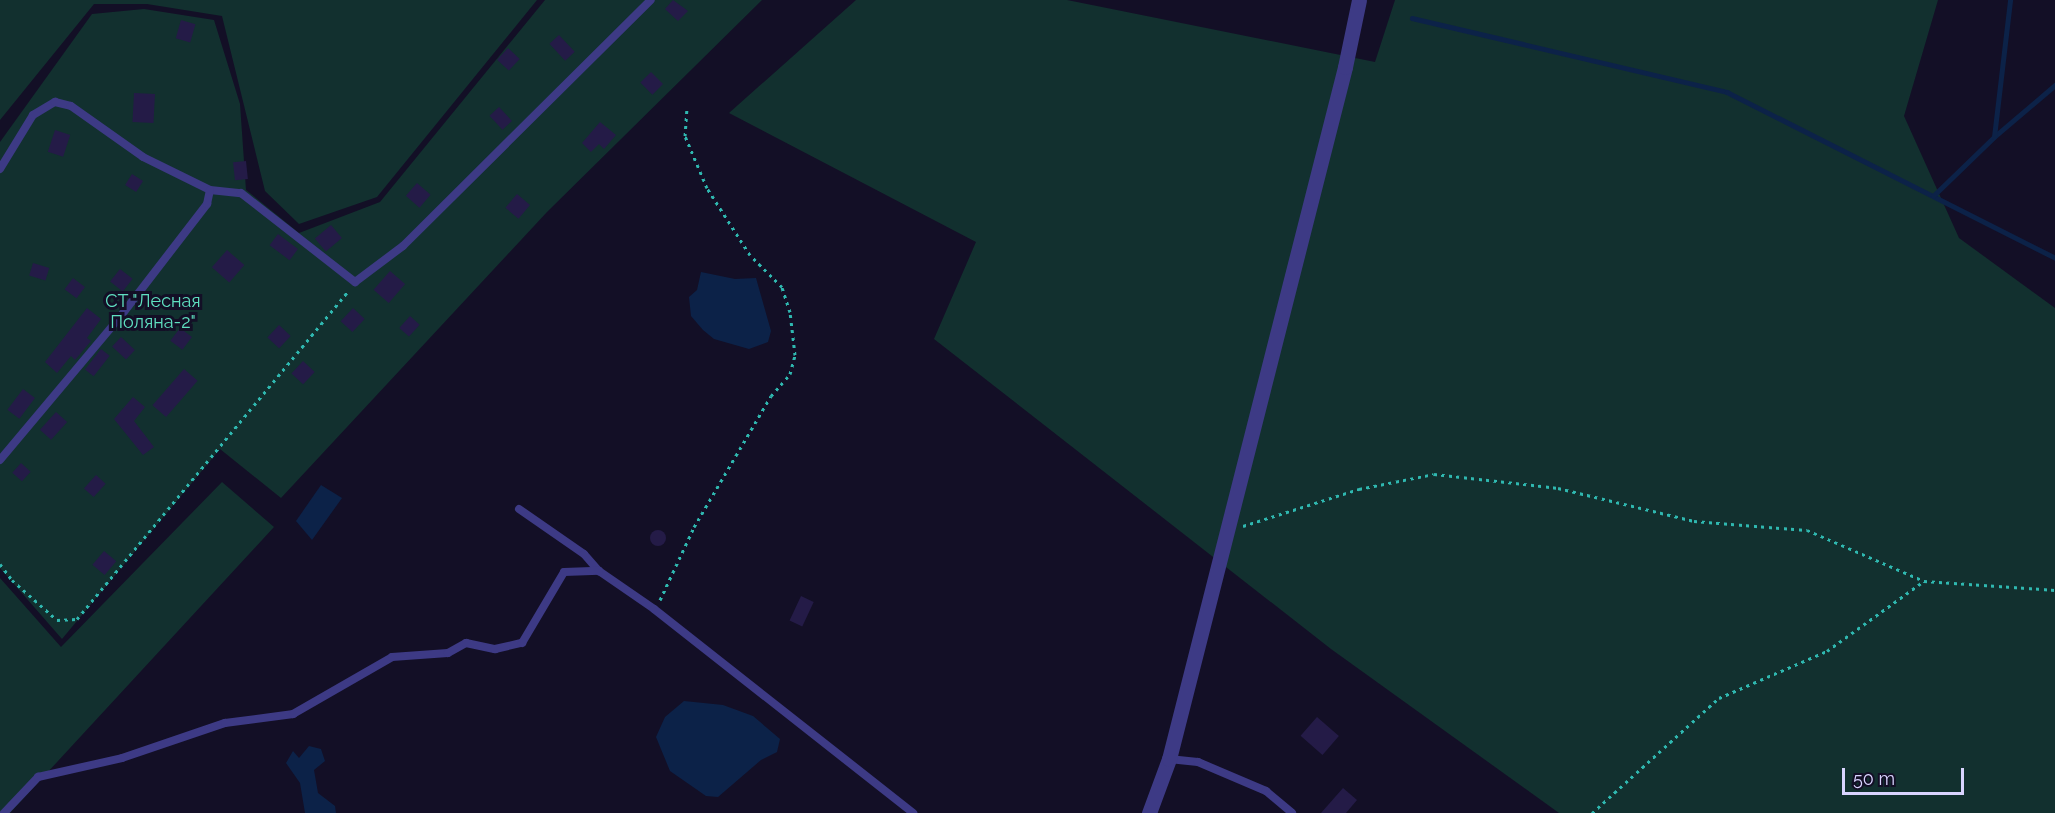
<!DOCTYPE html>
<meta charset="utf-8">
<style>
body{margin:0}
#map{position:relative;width:2055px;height:813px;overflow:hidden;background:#130f26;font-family:Raleway,sans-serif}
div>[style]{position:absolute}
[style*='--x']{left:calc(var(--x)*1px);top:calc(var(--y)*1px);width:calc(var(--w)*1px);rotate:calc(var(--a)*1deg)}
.green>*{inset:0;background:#12302f}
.water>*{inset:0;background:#0c2248}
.stream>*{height:4.5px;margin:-2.25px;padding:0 2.25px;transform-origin:2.25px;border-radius:2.25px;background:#0c2248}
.building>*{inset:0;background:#241b47;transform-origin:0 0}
.round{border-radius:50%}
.path>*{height:3px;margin-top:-1.5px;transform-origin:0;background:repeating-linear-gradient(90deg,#2fb8b0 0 3px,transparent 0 7.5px)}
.service>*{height:8px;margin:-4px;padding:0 4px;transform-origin:4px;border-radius:4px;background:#3d3a85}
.minor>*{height:15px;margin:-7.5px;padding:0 7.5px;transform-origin:7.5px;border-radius:7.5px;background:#3d3a85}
span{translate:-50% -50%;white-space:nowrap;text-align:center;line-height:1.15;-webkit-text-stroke:6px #130f26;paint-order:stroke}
.park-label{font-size:18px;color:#5fe0c0}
.scale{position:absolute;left:1842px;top:768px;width:122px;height:27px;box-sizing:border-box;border:3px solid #d9d4ff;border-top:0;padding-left:8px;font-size:18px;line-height:21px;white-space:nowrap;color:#d9d4ff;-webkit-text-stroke:4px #130f26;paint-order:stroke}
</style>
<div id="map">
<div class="green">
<div style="clip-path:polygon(0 0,537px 0,377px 197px,299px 224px,265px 191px,222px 16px,147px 4px,94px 4px,0 120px)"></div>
<div style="clip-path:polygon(545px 0,762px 0,547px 212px,281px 498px,220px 449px,62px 639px,0 568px,0 142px,92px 14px,144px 9px,214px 20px,240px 104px,246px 190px,299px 233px,380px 202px)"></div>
<div style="clip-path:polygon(856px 0,1067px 0,1375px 62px,1395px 0,1938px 0,1904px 116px,1959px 238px,2055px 308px,2055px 813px,1559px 813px,1331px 649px,934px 339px,976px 242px,729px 113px)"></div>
<div style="clip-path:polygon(222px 482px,274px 527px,10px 813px,0 813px,0 578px,61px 647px)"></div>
</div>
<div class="water">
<div style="clip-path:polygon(701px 272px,735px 279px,756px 278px,771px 331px,768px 342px,749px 349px,714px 339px,703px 330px,691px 316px,689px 297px,697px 290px)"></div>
<div style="clip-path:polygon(321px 485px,342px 498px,312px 540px,296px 521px)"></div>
<div style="clip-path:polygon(684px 701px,723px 705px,753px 716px,780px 739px,777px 752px,761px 760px,718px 797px,706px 796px,670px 771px,656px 737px,665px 717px)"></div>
<div style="clip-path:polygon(309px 746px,321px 749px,325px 761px,314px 770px,318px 793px,335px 806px,336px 813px,305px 813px,300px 783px,286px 763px,293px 751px,299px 758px)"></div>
</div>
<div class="stream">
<div style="--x:1412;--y:18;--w:324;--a:13.2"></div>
<div style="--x:1727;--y:92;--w:368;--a:26.8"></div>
<div style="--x:1994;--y:137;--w:80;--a:-40.4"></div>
<div style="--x:1933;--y:196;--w:85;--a:-44"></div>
<div style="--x:1994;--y:137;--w:138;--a:-83.3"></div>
</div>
<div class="building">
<div style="clip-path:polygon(673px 0,688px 11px,678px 21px,665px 9px)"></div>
<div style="left:181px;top:20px;width:15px;height:19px;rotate:16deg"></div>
<div style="left:559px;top:35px;width:23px;height:13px;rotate:47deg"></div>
<div style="left:508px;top:48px;width:16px;height:16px;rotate:43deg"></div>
<div style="left:651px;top:72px;width:17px;height:15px;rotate:45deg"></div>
<div style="left:134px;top:93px;width:21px;height:29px;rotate:3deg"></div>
<div style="left:499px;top:107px;width:19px;height:13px;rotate:47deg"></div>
<div style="clip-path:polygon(600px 122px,616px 135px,604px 149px,599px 144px,591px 152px,582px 143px)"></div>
<div style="left:55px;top:130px;width:16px;height:23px;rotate:18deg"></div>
<div style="left:246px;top:161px;width:18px;height:13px;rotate:84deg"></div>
<div style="left:132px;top:174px;width:13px;height:13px;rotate:32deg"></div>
<div style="left:417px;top:183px;width:18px;height:17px;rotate:41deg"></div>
<div style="left:517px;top:194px;width:17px;height:18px;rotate:40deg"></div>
<div style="left:331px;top:225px;width:17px;height:21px;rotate:50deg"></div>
<div style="left:278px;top:234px;width:25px;height:14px;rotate:37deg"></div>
<div style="left:227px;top:250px;width:23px;height:23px;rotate:41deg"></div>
<div style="left:33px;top:263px;width:17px;height:13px;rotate:17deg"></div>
<div style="left:120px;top:269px;width:16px;height:16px;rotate:38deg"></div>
<div style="left:390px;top:271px;width:20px;height:25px;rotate:41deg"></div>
<div style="left:73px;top:278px;width:15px;height:14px;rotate:37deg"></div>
<div style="clip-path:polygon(87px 308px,101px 319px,87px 338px,91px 341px,75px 360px,71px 356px,57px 373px,45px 362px)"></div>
<div style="left:353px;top:308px;width:16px;height:18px;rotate:43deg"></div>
<div style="left:410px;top:316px;width:13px;height:16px;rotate:42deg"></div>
<div style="left:279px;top:325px;width:16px;height:17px;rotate:43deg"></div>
<div style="left:180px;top:328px;width:15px;height:16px;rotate:37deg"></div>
<div style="left:121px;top:337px;width:19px;height:13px;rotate:43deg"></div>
<div style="left:101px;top:349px;width:11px;height:26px;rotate:38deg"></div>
<div style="left:303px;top:361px;width:16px;height:17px;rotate:43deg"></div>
<div style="left:184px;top:369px;width:18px;height:48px;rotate:41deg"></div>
<div style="left:23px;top:389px;width:15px;height:26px;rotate:37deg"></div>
<div style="clip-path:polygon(133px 397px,145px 407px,134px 421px,154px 447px,143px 455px,114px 419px)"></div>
<div style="left:56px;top:412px;width:15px;height:24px;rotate:42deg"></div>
<div style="left:21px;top:463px;width:13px;height:13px;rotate:42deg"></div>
<div style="left:96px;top:475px;width:13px;height:18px;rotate:42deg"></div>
<div class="round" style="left:650px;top:530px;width:16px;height:16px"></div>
<div style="left:104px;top:551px;width:16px;height:18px;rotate:40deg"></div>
<div style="left:801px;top:596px;width:14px;height:27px;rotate:25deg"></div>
<div style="left:1317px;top:717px;width:29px;height:25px;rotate:41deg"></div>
<div style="clip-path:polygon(1343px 788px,1357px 800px,1346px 813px,1321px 813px)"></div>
</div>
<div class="path">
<div style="--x:1243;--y:526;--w:122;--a:-17.7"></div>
<div style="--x:1359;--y:489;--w:76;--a:-11.3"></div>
<div style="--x:1434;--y:474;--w:125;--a:6.4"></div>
<div style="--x:1558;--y:488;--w:140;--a:13.6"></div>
<div style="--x:1694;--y:521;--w:113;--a:4.6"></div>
<div style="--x:1807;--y:530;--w:128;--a:23.6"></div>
<div style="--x:1924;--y:581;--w:131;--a:3.9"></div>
<div style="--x:0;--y:564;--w:20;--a:53"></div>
<div style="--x:12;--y:580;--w:60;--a:41.6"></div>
<div style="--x:57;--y:620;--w:20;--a:-3"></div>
<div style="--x:77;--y:619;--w:425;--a:-50.4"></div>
<div style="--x:660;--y:600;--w:81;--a:-65"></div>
<div style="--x:694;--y:527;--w:152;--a:-59.6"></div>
<div style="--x:771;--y:396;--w:29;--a:-49"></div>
<div style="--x:790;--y:374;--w:20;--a:-75"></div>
<div style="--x:795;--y:355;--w:43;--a:-96.6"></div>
<div style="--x:790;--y:312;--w:26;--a:-108"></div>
<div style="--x:782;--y:287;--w:45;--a:-135"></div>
<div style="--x:750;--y:255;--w:80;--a:-122.7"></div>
<div style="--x:707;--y:188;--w:56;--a:-112.9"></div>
<div style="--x:685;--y:136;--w:26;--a:-86"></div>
<div style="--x:1592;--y:813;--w:171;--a:-42.2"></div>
<div style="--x:1719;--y:698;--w:118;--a:-23.5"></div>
<div style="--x:1827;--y:651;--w:120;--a:-35.8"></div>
</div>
<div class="service">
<div style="--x:0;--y:169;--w:63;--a:-58.6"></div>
<div style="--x:33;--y:115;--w:26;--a:-31"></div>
<div style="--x:55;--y:102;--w:16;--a:14"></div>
<div style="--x:71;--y:106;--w:88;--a:35.3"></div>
<div style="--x:143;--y:157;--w:75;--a:26.2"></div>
<div style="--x:210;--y:190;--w:31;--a:6"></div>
<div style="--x:241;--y:193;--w:145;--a:38"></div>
<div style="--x:355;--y:282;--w:60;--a:-36.9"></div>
<div style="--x:403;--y:246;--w:349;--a:-44.8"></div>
<div style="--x:0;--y:460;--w:187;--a:-50"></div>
<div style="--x:120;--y:317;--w:143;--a:-52.4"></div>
<div style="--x:207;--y:204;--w:14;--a:-78"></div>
<div style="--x:519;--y:509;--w:79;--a:34.7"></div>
<div style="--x:584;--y:554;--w:23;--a:49"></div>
<div style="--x:599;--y:571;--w:67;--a:34.6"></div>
<div style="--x:654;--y:609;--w:330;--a:38.2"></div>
<div style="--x:1169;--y:759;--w:29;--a:6"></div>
<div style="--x:1198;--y:762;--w:74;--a:23.1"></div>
<div style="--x:1266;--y:791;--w:34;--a:40"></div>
<div style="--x:4;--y:813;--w:50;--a:-46.6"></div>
<div style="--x:38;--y:777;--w:86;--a:-12.7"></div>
<div style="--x:122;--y:758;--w:109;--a:-18.8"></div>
<div style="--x:225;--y:723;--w:69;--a:-7.5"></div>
<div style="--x:293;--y:714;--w:114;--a:-29.9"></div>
<div style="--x:392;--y:657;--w:56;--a:-4.1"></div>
<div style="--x:448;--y:653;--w:21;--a:-29"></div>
<div style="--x:466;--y:643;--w:30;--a:12"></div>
<div style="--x:495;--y:649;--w:28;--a:-13"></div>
<div style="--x:522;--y:643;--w:82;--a:-59.4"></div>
<div style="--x:564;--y:572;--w:35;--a:-2"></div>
</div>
<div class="minor">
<div style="--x:1149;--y:813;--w:58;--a:-69.7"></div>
<div style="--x:1169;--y:759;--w:714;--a:-75.73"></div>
<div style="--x:1345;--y:67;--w:68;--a:-78.2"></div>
</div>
<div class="park-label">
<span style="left:153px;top:312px">СТ "Лесная<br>Поляна-2"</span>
</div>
<div class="scale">50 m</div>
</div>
